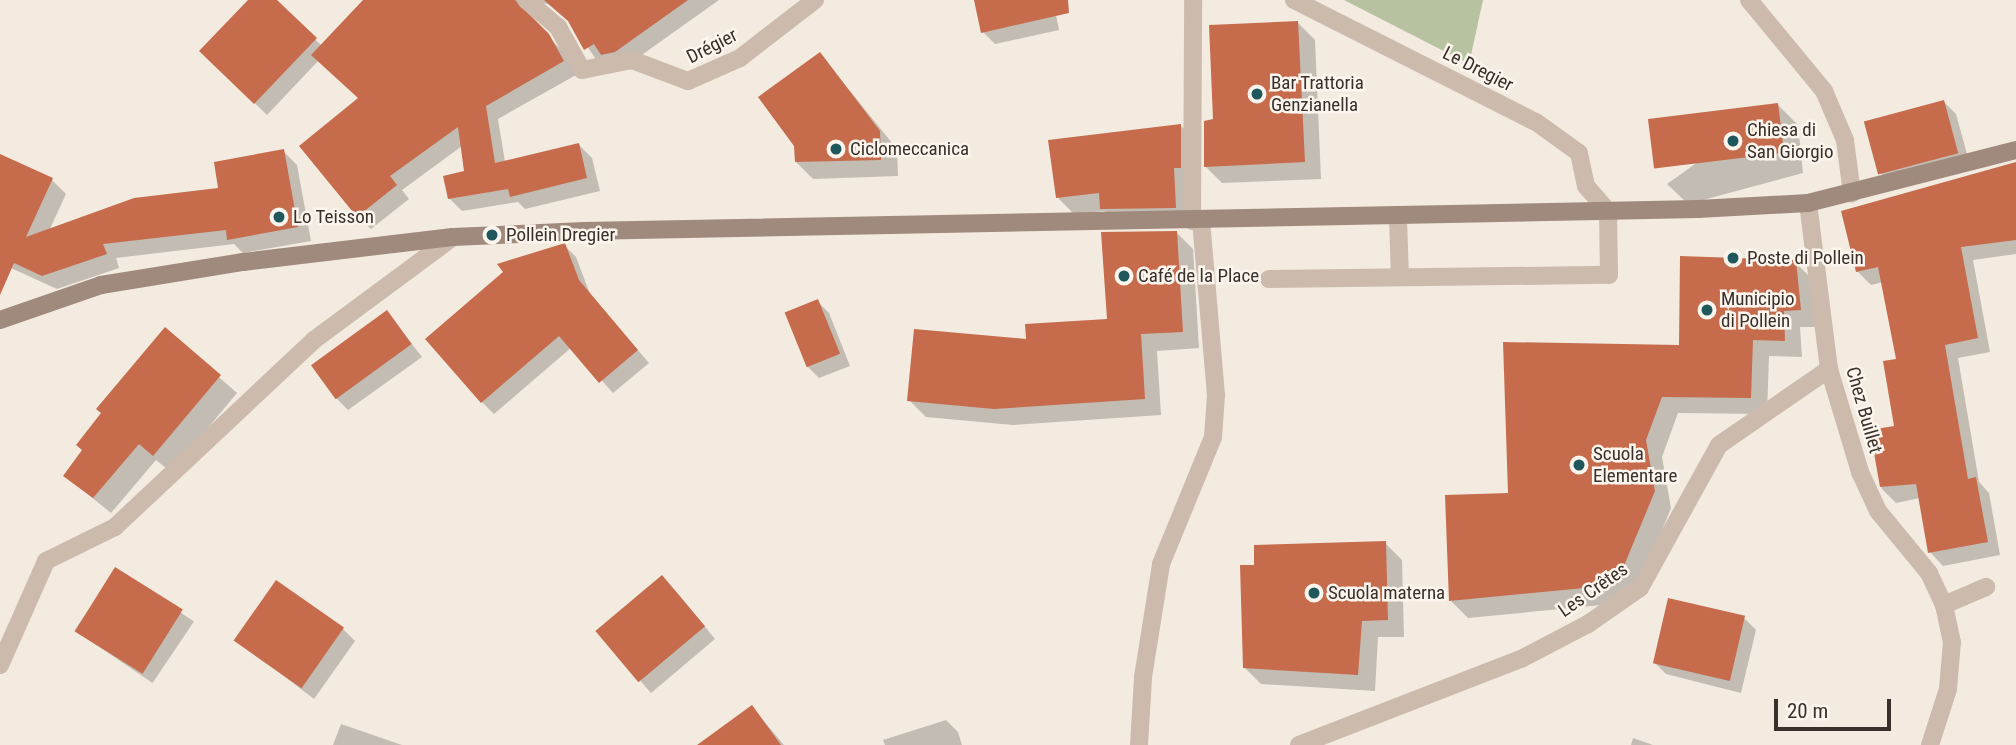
<!DOCTYPE html>
<meta charset="utf-8">
<style>
body{margin:0}
#map{position:relative;width:2016px;height:745px;overflow:hidden;background:#f3ebe0;font-family:"Roboto Condensed",sans-serif}
div>[style]{position:absolute}
[style*='--x']{left:calc(var(--x)*1px);top:calc(var(--y)*1px);width:calc(var(--w)*1px);rotate:calc(var(--a)*1deg)}
.green>*{inset:0;background:#b7c3a0}
.shadow>*{inset:0;background:#0003;transform-origin:0 0}
.building>*{inset:0;background:#c66b4c;transform-origin:0 0}
.lane>*{height:18px;margin:-9px;padding:0 9px;transform-origin:9px;border-radius:9px;background:#ccbbac}
.street>*{height:18px;margin:-9px;padding:0 9px;transform-origin:9px;border-radius:9px;background:#ccbbac}
.secondary>*{height:18px;margin:-9px;padding:0 9px;transform-origin:9px;border-radius:9px;background:#a08a7d}
.dots>*{width:19px;height:19px;translate:-50% -50%;box-sizing:border-box;border:4px solid #fbf5ed;border-radius:50%}
span{translate:-50% -50%;white-space:nowrap;text-align:center;line-height:1.15;-webkit-text-stroke:5px #fbf5ed;paint-order:stroke}
.street-label{font-size:19px;color:#3a302b}
.poi-label{font-size:19px;color:#3a302b}
.left{translate:0 -50%;text-align:left}
.scale{position:absolute;left:1774px;top:699px;width:117px;height:32px;box-sizing:border-box;border:4px solid #3a302b;border-top:0;padding-left:9px;font-size:21px;line-height:24px;white-space:nowrap;color:#3a302b;-webkit-text-stroke:5px #fbf5ed;paint-order:stroke}
</style>
<div id="map">
<div class="green">
<div style="clip-path:polygon(1344px 0,1483px 0,1469px 64px)"></div>
</div>
<div class="shadow">
<div style="clip-path:polygon(250px 0,274px 0,322px 46px,365px 0,719px 0,629px 64px,598px 62px,570px 22px,548px 4px,536px 2px,527px 11px,530px 21px,562px 50px,576px 75px,498px 119px,505px 162px,578px 144px,592px 158px,600px 191px,525px 209px,518px 202px,462px 211px,449px 198px,466px 172px,462px 146px,402px 190px,409px 199px,371px 229px,358px 216px,360px 99px,319px 60px,267px 115px,201px 51px)"></div>
<div style="clip-path:polygon(976px 0,1053px 0,1059px 30px,995px 44px,983px 32px)"></div>
<div style="clip-path:polygon(1298px 23px,1315px 40px,1321px 179px,1222px 183px,1205px 166px,1215px 121px)"></div>
<div style="clip-path:polygon(820px 54px,897px 149px,898px 176px,813px 179px,796px 162px)"></div>
<div style="clip-path:polygon(1944px 102px,1956px 114px,1970px 165px,1892px 185px,1880px 172px)"></div>
<div style="clip-path:polygon(1778px 105px,1798px 125px,1803px 173px,1688px 204px,1667px 184px)"></div>
<div style="clip-path:polygon(1180px 125px,1197px 142px,1192px 224px,1119px 226px,1104px 211px,1074px 214px,1057px 197px)"></div>
<div style="clip-path:polygon(283px 151px,297px 165px,311px 241px,243px 253px,234px 244px,116px 258px,119px 268px,57px 289px,0 263px,0 156px,52px 180px,66px 194px,49px 231px,220px 190px)"></div>
<div style="clip-path:polygon(2016px 164px,2016px 254px,1973px 260px,1990px 352px,1958px 358px,1979px 482px,1989px 493px,2000px 555px,1943px 566px,1930px 552px,1920px 498px,1896px 503px,1882px 489px,1872px 432px,1896px 427px,1898px 360px,1883px 282px,1871px 285px,1857px 271px)"></div>
<div style="clip-path:polygon(1176px 232px,1193px 249px,1199px 348px,1157px 351px,1161px 415px,1013px 425px,926px 417px,909px 400px,1028px 341px,1109px 321px)"></div>
<div style="clip-path:polygon(564px 245px,576px 257px,590px 294px,649px 363px,613px 393px,572px 347px,494px 414px,482px 402px)"></div>
<div style="clip-path:polygon(1795px 262px,1812px 279px,1817px 327px,1800px 327px,1802px 357px,1769px 356px,1767px 414px,1678px 413px,1662px 457px,1671px 508px,1633px 602px,1468px 618px,1451px 601px,1510px 494px,1681px 347px)"></div>
<div style="clip-path:polygon(817px 301px,829px 313px,850px 366px,819px 378px,807px 366px)"></div>
<div style="clip-path:polygon(387px 312px,422px 357px,348px 410px,336px 398px)"></div>
<div style="clip-path:polygon(165px 330px,237px 393px,171px 472px,156px 460px,111px 513px,65px 476px)"></div>
<div style="clip-path:polygon(1385px 543px,1402px 560px,1404px 637px,1378px 637px,1375px 691px,1261px 684px,1244px 667px)"></div>
<div style="left:116px;top:569px;width:94px;height:74px;rotate:34deg"></div>
<div style="clip-path:polygon(674px 589px,715px 639px,651px 693px,597px 631px)"></div>
<div style="clip-path:polygon(1744px 618px,1756px 630px,1741px 693px,1666px 674px,1654px 662px)"></div>
<div style="clip-path:polygon(343px 629px,355px 641px,314px 699px,236px 640px)"></div>
<div style="clip-path:polygon(752px 707px,784px 745px,700px 745px)"></div>
<div style="clip-path:polygon(946px 720px,958px 732px,962px 745px,885px 745px,883px 740px)"></div>
<div style="clip-path:polygon(341px 724px,402px 745px,333px 745px)"></div>
<div style="clip-path:polygon(1633px 738px,1653px 745px,1631px 745px)"></div>
</div>
<div class="building">
<div style="clip-path:polygon(248px 0,277px 0,317px 38px,254px 104px,199px 51px)"></div>
<div style="clip-path:polygon(363px 0,515px 0,549px 34px,564px 61px,486px 106px,495px 163px,579px 143px,587px 178px,510px 197px,508px 189px,448px 199px,443px 176px,464px 171px,458px 127px,390px 176px,397px 185px,357px 217px,299px 146px,358px 98px,311px 55px)"></div>
<div style="clip-path:polygon(544px 0,688px 0,615px 52px,601px 55px,594px 44px,584px 50px,568px 21px)"></div>
<div style="clip-path:polygon(974px 0,1068px 0,1069px 13px,981px 33px)"></div>
<div style="clip-path:polygon(1298px 21px,1305px 162px,1204px 167px,1204px 121px,1213px 119px,1209px 25px)"></div>
<div style="clip-path:polygon(820px 52px,880px 131px,881px 160px,795px 162px,794px 146px,758px 97px)"></div>
<div style="left:1944px;top:100px;width:55px;height:83px;rotate:75deg"></div>
<div style="left:1778px;top:103px;width:50px;height:131px;rotate:83deg"></div>
<div style="clip-path:polygon(1181px 124px,1181px 168px,1174px 168px,1176px 208px,1100px 209px,1099px 193px,1056px 198px,1048px 140px)"></div>
<div style="clip-path:polygon(284px 149px,298px 227px,227px 240px,226px 230px,103px 244px,107px 254px,42px 276px,14px 263px,0 295px,0 154px,53px 178px,26px 237px,134px 198px,218px 188px,214px 162px)"></div>
<div style="clip-path:polygon(2016px 162px,2016px 240px,1961px 247px,1978px 338px,1945px 345px,1968px 479px,1976px 477px,1988px 542px,1928px 553px,1916px 484px,1880px 487px,1870px 430px,1894px 426px,1883px 361px,1896px 359px,1878px 267px,1856px 272px,1841px 211px)"></div>
<div style="clip-path:polygon(1177px 231px,1183px 332px,1141px 334px,1145px 399px,994px 409px,907px 401px,914px 329px,1026px 339px,1025px 324px,1107px 319px,1101px 232px)"></div>
<div style="clip-path:polygon(565px 243px,579px 280px,638px 350px,599px 383px,559px 336px,481px 403px,425px 339px,503px 272px,497px 264px)"></div>
<div style="clip-path:polygon(1680px 256px,1796px 260px,1801px 310px,1784px 311px,1785px 341px,1753px 340px,1751px 398px,1662px 397px,1646px 440px,1655px 491px,1616px 585px,1449px 601px,1445px 495px,1508px 493px,1503px 342px,1679px 345px)"></div>
<div style="left:818px;top:299px;width:59px;height:36px;rotate:68deg"></div>
<div style="left:387px;top:310px;width:42px;height:94px;rotate:54deg"></div>
<div style="clip-path:polygon(165px 327px,221px 375px,153px 456px,139px 444px,93px 498px,63px 476px,82px 450px,76px 445px,101px 413px,96px 409px)"></div>
<div style="clip-path:polygon(1386px 541px,1388px 620px,1362px 621px,1358px 675px,1243px 668px,1240px 565px,1254px 565px,1254px 545px)"></div>
<div style="left:115px;top:567px;width:80px;height:76px;rotate:32deg"></div>
<div style="left:662px;top:575px;width:67px;height:87px;rotate:50deg"></div>
<div style="left:276px;top:580px;width:83px;height:74px;rotate:35deg"></div>
<div style="left:1668px;top:598px;width:79px;height:67px;rotate:13deg"></div>
<div style="clip-path:polygon(752px 705px,781px 745px,697px 745px)"></div>
</div>
<div class="lane">
<div style="--x:1749;--y:0;--w:118;--a:50.5"></div>
<div style="--x:1824;--y:91;--w:53;--a:66.8"></div>
<div style="--x:1845;--y:140;--w:54;--a:82.6"></div>
<div style="--x:1398;--y:218;--w:59;--a:88.1"></div>
<div style="--x:1269;--y:279;--w:340;--a:-0.7"></div>
<div style="--x:1609;--y:275;--w:64;--a:-90.9"></div>
</div>
<div class="street">
<div style="--x:526;--y:0;--w:42;--a:40.2"></div>
<div style="--x:558;--y:27;--w:49;--a:60.8"></div>
<div style="--x:582;--y:70;--w:51;--a:-11.3"></div>
<div style="--x:632;--y:60;--w:60;--a:20.6"></div>
<div style="--x:688;--y:81;--w:57;--a:-23.9"></div>
<div style="--x:740;--y:58;--w:95;--a:-37.7"></div>
<div style="--x:1294;--y:0;--w:271;--a:26.8"></div>
<div style="--x:1536;--y:122;--w:53;--a:35.8"></div>
<div style="--x:1579;--y:153;--w:34;--a:78"></div>
<div style="--x:1586;--y:186;--w:33;--a:49"></div>
<div style="--x:1808;--y:203;--w:167;--a:82.8"></div>
<div style="--x:1829;--y:369;--w:108;--a:73.2"></div>
<div style="--x:1860;--y:472;--w:43;--a:65.2"></div>
<div style="--x:1878;--y:511;--w:80;--a:50.6"></div>
<div style="--x:1929;--y:573;--w:35;--a:65"></div>
<div style="--x:1944;--y:605;--w:38;--a:78"></div>
<div style="--x:1952;--y:642;--w:47;--a:94.9"></div>
<div style="--x:1948;--y:689;--w:59;--a:107.8"></div>
<div style="--x:1192;--y:221;--w:221;--a:-89.7"></div>
<div style="--x:1944;--y:605;--w:46;--a:-23.2"></div>
<div style="--x:0;--y:665;--w:114;--a:-66.1"></div>
<div style="--x:46;--y:561;--w:77;--a:-26.2"></div>
<div style="--x:115;--y:527;--w:273;--a:-43.2"></div>
<div style="--x:314;--y:340;--w:173;--a:-36.5"></div>
<div style="--x:1139;--y:745;--w:68;--a:-86.6"></div>
<div style="--x:1143;--y:677;--w:114;--a:-80.9"></div>
<div style="--x:1161;--y:564;--w:137;--a:-67.7"></div>
<div style="--x:1213;--y:437;--w:42;--a:-85.9"></div>
<div style="--x:1216;--y:395;--w:175;--a:-94.9"></div>
<div style="--x:1299;--y:745;--w:238;--a:-21.2"></div>
<div style="--x:1521;--y:659;--w:76;--a:-27.6"></div>
<div style="--x:1588;--y:624;--w:63;--a:-34.7"></div>
<div style="--x:1640;--y:588;--w:163;--a:-61.1"></div>
<div style="--x:1719;--y:445;--w:134;--a:-34.6"></div>
</div>
<div class="secondary">
<div style="--x:0;--y:320;--w:107;--a:-19.1"></div>
<div style="--x:101;--y:285;--w:144;--a:-9.2"></div>
<div style="--x:243;--y:262;--w:211;--a:-6.8"></div>
<div style="--x:453;--y:237;--w:131;--a:-2.6"></div>
<div style="--x:584;--y:231;--w:1114;--a:-1.13"></div>
<div style="--x:1698;--y:209;--w:110;--a:-3.1"></div>
<div style="--x:1808;--y:203;--w:215;--a:-14.3"></div>
</div>
<div class="dots">
<div style="left:1257px;top:94px;background:#1f585c"></div>
<div style="left:1733px;top:141px;background:#1f585c"></div>
<div style="left:836px;top:149px;background:#1f585c"></div>
<div style="left:279px;top:217px;background:#1f585c"></div>
<div style="left:492px;top:235px;background:#1f585c"></div>
<div style="left:1733px;top:258px;background:#1f585c"></div>
<div style="left:1124px;top:276px;background:#1f585c"></div>
<div style="left:1707px;top:310px;background:#1f585c"></div>
<div style="left:1579px;top:465px;background:#1f585c"></div>
<div style="left:1314px;top:593px;background:#1f585c"></div>
</div>
<div class="street-label">
<span style="left:712px;top:46px;rotate:-27deg">Drégier</span>
<span style="left:1478px;top:69px;rotate:27deg">Le Dregier</span>
<span style="left:1864px;top:410px;rotate:74deg">Chez Buillet</span>
<span style="left:1593px;top:590px;rotate:-35deg">Les Crêtes</span>
</div>
<div class="poi-label">
<span class="left" style="left:1271px;top:94px">Bar Trattoria<br>Genzianella</span>
<span class="left" style="left:1747px;top:141px">Chiesa di<br>San Giorgio</span>
<span class="left" style="left:850px;top:149px">Ciclomeccanica</span>
<span class="left" style="left:293px;top:217px">Lo Teisson</span>
<span class="left" style="left:506px;top:235px">Pollein Dregier</span>
<span class="left" style="left:1747px;top:258px">Poste di Pollein</span>
<span class="left" style="left:1138px;top:276px">Café de la Place</span>
<span class="left" style="left:1721px;top:310px">Municipio<br>di Pollein</span>
<span class="left" style="left:1593px;top:465px">Scuola<br>Elementare</span>
<span class="left" style="left:1328px;top:593px">Scuola materna</span>
</div>
<div class="scale">20 m</div>
</div>
